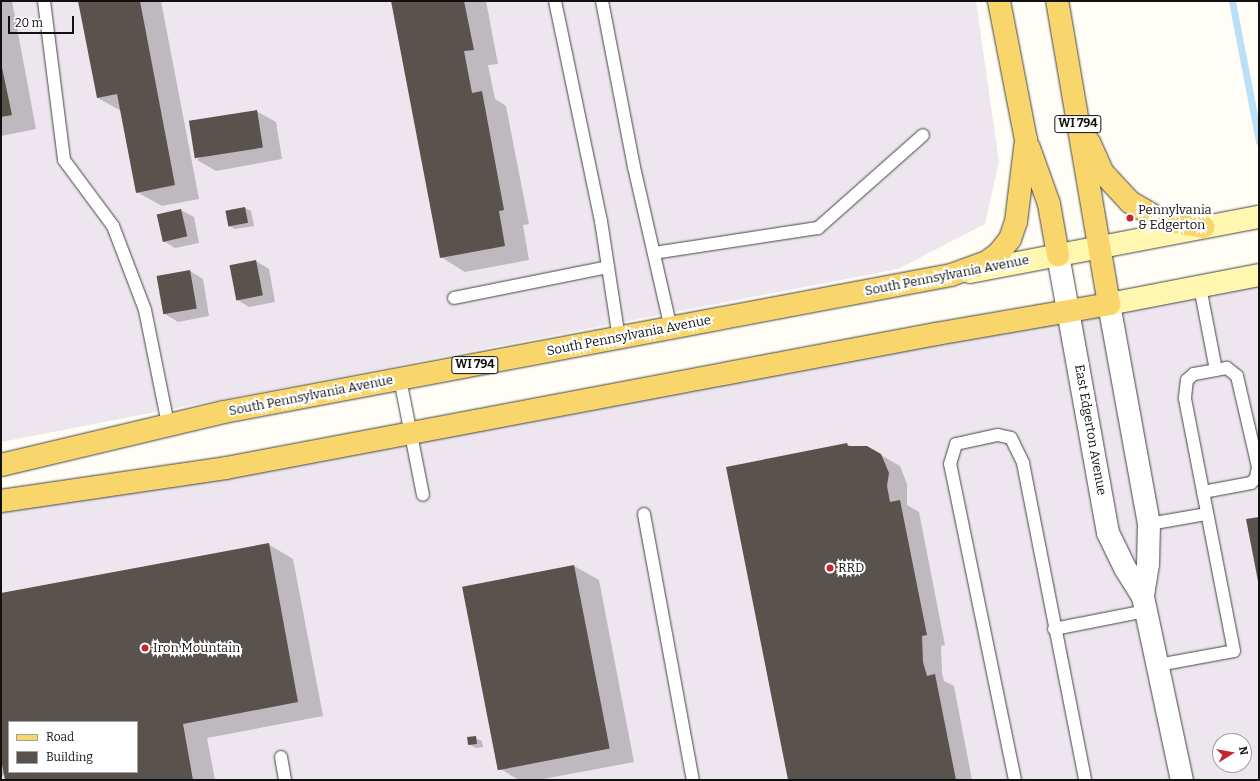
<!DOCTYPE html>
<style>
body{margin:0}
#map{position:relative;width:1260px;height:781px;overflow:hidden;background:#fffdf5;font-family:Bitter,serif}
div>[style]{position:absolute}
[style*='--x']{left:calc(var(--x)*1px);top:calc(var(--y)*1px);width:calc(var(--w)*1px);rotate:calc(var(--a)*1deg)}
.industrial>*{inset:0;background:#eee6ef}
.shadow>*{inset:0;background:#0003}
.stream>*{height:7px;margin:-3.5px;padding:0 3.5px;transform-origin:3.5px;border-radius:3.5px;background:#b9e0f7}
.building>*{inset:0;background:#5a524d;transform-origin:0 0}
.roads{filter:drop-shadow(0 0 1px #444) drop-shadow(0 0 1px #444)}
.lane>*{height:12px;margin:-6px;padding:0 6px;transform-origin:6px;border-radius:6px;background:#fff}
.street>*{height:22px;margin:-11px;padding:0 11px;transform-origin:11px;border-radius:11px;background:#fff}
.secondary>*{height:22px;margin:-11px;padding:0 11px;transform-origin:11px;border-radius:11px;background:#fff6b0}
.primary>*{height:22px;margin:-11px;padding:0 11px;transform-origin:11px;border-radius:11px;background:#f9d66b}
.dots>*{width:11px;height:11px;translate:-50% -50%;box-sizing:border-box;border:2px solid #fff;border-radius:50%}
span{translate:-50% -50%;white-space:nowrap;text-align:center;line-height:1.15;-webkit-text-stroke:4px #fff;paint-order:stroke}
.shield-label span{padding:1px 3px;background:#fff;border:1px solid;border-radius:3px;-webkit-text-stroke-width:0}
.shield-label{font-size:12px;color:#111;font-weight:700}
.poi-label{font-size:13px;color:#111}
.left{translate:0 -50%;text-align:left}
.street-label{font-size:13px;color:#111}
.frame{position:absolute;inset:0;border:2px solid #111;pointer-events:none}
.legend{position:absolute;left:8px;top:721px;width:130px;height:52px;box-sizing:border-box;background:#fff;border:1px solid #a0a0a0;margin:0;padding:5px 7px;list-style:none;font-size:12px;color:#111}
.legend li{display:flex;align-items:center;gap:8px;height:20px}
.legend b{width:20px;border:1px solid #a0a0a0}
.north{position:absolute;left:1212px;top:733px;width:40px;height:40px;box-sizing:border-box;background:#fff;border:1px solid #a0a0a0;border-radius:50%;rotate:79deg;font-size:11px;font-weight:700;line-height:16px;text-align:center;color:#111}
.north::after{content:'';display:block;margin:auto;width:14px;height:18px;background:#c4262e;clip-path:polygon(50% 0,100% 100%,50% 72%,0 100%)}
.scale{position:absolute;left:8px;top:16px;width:66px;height:18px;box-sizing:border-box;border:2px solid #111;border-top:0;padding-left:5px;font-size:12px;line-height:14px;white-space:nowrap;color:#111;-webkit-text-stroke:3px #fff;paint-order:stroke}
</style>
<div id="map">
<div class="industrial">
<div style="clip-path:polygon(1px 1px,976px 1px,999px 162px,985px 224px,898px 269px,1px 442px)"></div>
<div style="clip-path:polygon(evenodd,1259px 275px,1259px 780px,1px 780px,1px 501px,1259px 275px,9px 722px,137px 722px,137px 772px,9px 772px,9px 722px,1259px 275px,1220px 741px,1244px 741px,1244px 765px,1220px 765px,1220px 741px)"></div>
</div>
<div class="shadow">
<div style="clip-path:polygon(1px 1px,12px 1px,36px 129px,1px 136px)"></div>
<div style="clip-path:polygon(79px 1px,161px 1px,199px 199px,162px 206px,137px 192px,121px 111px,98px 98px)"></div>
<div style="clip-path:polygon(392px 1px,486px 1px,498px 64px,488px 65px,495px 99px,506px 106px,529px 224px,523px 225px,529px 260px,465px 272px,441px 257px)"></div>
<div style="clip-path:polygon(256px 111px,276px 122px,282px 159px,216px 171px,197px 160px)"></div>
<div style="clip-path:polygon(245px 208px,251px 211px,254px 226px,235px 229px,229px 226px)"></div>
<div style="clip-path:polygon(181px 210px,194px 217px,199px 243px,175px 248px,162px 240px)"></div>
<div style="clip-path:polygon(256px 261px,269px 269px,275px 302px,249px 307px,236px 299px)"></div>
<div style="clip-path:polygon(190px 271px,203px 279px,209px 316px,178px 322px,165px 314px)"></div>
<div style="clip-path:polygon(847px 444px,852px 447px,867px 447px,900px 466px,907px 484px,907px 505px,919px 512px,945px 645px,941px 646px,942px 673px,944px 681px,954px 686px,972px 780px,789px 780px)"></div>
<div style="clip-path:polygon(evenodd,268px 544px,293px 559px,323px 716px,207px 738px,215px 780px,6px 780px,5px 775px,1px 776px,1px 594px,268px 544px,9px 722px,137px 722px,137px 772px,9px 772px,9px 722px)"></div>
<div style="clip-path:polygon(574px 566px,599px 580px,634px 762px,538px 780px,519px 780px,499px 768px)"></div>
<div style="clip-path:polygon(475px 738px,482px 741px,483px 747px,476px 748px,470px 745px)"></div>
</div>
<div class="stream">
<div style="--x:1232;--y:1;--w:143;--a:79.1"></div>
</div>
<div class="building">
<div style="clip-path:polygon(78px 1px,140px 1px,175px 185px,136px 193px,117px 94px,97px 98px)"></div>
<div style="clip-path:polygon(391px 1px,464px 1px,474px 50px,464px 51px,472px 93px,482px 91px,504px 210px,499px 211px,505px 246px,440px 258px)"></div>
<div style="clip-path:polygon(1px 63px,12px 115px,1px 117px)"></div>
<div style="left:257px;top:110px;width:38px;height:69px;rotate:81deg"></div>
<div style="left:245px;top:207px;width:16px;height:20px;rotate:79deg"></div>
<div style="left:181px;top:209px;width:28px;height:25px;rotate:77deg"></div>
<div style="left:256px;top:260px;width:36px;height:27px;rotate:79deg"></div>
<div style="left:190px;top:270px;width:39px;height:34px;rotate:80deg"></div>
<div style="clip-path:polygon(847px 443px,848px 446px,867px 446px,881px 454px,889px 473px,887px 486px,890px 502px,900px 500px,927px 635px,922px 636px,923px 662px,927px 676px,935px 674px,956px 780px,788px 780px,726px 467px)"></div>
<div style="clip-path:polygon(1259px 517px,1259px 581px,1258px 581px,1246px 519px)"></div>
<div style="clip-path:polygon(evenodd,269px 543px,298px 702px,183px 724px,193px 780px,5px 780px,1px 759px,1px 593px,269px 543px,9px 722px,137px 722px,137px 772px,9px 772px,9px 722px)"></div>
<div style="left:574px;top:565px;width:187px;height:114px;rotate:79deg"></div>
<div style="left:476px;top:736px;width:8px;height:9px;rotate:83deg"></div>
</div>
<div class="roads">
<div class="lane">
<div style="--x:44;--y:1;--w:160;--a:82.8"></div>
<div style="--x:64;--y:160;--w:82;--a:53.4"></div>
<div style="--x:113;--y:226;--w:90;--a:69.1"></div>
<div style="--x:145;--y:310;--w:116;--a:78.6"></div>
<div style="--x:555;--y:1;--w:225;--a:78.2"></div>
<div style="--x:601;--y:221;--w:118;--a:81.3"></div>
<div style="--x:602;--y:1;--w:169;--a:79.1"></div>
<div style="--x:634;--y:167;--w:165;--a:77.1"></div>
<div style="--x:654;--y:253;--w:166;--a:-8.7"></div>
<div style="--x:818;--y:228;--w:140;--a:-41.5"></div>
<div style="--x:454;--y:298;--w:157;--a:-11.4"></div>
<div style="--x:400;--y:379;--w:118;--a:78.8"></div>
<div style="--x:1203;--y:492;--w:49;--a:-10.6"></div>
<div style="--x:1251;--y:483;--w:7;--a:-45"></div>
<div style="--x:1256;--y:478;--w:11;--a:-80"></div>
<div style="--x:1258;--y:467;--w:93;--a:-103"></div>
<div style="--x:1237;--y:376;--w:13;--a:-141"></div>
<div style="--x:1227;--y:368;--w:11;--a:170"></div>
<div style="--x:644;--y:514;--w:270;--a:79.6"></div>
<div style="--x:1149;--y:524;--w:59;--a:-9.8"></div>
<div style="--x:1054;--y:629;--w:94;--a:-11.1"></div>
<div style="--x:1158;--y:665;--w:77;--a:-10.4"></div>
<div style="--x:1234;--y:651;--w:258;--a:-101"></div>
<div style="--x:1185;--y:398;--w:18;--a:-84"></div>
<div style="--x:1187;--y:380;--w:9;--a:-41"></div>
<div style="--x:1194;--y:374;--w:22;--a:-10"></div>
<div style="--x:1216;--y:370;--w:85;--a:-100.9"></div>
<div style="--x:281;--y:757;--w:23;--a:80"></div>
<div style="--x:1015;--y:780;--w:323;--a:-101.6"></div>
<div style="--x:950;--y:464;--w:21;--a:-73"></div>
<div style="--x:956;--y:444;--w:43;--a:-12.1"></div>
<div style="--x:998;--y:435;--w:13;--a:13"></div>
<div style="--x:1011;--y:438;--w:28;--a:64"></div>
<div style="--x:1023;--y:463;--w:323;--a:78.9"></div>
</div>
<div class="street">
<div style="--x:1058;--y:255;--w:282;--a:79.8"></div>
<div style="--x:1108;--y:533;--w:39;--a:64"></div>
<div style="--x:1125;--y:568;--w:34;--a:58"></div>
<div style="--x:1109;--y:304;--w:224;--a:79.7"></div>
<div style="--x:1149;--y:524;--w:40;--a:91.4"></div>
<div style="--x:1148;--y:564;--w:33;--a:99"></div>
<div style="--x:1143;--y:597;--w:187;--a:78"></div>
</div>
<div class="secondary">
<div style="--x:970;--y:272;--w:294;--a:-10.8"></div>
<div style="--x:1109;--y:304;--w:153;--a:-10.9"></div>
</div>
<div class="primary">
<div style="--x:1089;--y:142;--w:34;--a:66"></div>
<div style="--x:1103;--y:173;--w:40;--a:47"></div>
<div style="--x:1130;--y:202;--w:34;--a:30"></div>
<div style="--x:1159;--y:219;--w:45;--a:10.3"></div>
<div style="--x:1029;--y:148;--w:59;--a:70.3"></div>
<div style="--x:1049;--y:204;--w:52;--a:80"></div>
<div style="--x:1;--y:465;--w:229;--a:-13.4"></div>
<div style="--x:224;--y:412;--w:740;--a:-10.67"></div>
<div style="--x:951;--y:275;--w:38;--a:-20"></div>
<div style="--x:987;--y:262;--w:15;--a:-37"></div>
<div style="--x:999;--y:253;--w:18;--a:-52"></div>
<div style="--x:1010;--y:239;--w:18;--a:-71"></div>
<div style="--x:1016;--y:222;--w:83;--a:-83"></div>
<div style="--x:1026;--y:140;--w:142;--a:-101"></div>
<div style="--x:1;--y:501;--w:227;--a:-8.3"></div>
<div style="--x:226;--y:468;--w:723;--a:-10.69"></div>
<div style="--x:936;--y:334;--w:176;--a:-9.8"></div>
<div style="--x:1109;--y:304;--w:307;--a:-99.7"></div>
</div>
</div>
<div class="dots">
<div style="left:1130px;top:218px;background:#c4262e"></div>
<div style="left:830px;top:568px;background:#c4262e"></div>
<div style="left:145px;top:648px;background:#c4262e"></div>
</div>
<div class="shield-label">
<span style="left:1078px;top:124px">WI 794</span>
<span style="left:475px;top:365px">WI 794</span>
</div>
<div class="poi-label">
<span class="left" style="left:1138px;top:218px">Pennylvania<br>&amp; Edgerton</span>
<span class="left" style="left:838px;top:568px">RRD</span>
<span class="left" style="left:153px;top:648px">Iron Mountain</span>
</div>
<div class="street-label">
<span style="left:947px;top:276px;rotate:-11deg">South Pennsylvania Avenue</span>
<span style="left:629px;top:336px;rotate:-11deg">South Pennsylvania Avenue</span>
<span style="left:311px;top:396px;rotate:-11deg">South Pennsylvania Avenue</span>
<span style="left:1090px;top:430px;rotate:80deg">East Edgerton Avenue</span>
</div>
<div class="frame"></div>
<ul class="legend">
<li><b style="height:5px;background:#f9d66b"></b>Road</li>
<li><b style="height:11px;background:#5a524d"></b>Building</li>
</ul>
<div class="north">N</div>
<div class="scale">20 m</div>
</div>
